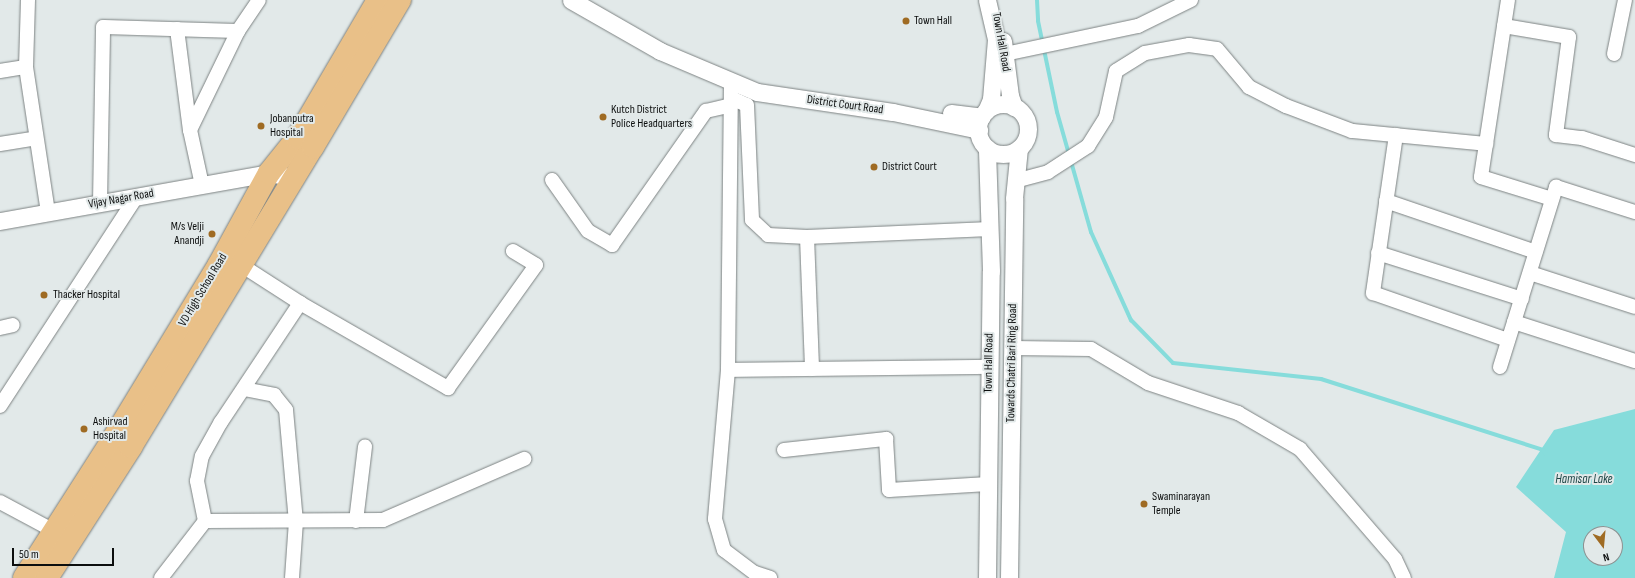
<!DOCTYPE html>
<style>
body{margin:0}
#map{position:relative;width:1635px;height:578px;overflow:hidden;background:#e2e9e9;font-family:"Sofia Sans Condensed",sans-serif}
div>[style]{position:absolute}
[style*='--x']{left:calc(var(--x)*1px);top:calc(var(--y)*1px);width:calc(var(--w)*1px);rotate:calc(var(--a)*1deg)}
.water>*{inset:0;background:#86dcdb}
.stream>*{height:4px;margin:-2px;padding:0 2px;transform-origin:2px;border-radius:2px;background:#86dcdb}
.roads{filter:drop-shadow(0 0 1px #7d8383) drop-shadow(0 0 1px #7d8383)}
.minor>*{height:14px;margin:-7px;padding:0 7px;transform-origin:7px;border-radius:7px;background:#fff}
.tertiary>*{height:17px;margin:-8.5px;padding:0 8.5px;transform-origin:8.5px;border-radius:8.5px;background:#fff}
.tertiary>.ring{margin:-8.5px;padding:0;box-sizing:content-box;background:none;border:17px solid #fff;border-radius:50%}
.primary>*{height:22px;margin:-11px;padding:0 11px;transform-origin:11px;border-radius:11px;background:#e9c088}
.dots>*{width:11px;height:11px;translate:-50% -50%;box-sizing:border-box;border:2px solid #e2e9e9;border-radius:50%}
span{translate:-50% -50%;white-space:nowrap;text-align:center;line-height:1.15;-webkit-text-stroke:4px #e2e9e9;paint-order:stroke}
.poi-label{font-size:12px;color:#0c0e0e}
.left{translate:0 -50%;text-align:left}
.right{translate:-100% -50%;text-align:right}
.street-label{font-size:12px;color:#0c0e0e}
.water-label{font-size:13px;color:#1d4545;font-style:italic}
.north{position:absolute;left:1583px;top:526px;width:40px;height:40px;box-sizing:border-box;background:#e2e9e9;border:1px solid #8c9191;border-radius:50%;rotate:164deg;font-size:11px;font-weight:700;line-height:16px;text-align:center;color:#0c0e0e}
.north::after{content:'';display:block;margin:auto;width:14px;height:18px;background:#9f6b23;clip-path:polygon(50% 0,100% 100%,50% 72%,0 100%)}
.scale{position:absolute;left:12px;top:548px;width:102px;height:18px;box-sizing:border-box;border:2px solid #0c0e0e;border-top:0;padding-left:5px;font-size:12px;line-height:14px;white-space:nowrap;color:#0c0e0e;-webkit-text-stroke:3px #e2e9e9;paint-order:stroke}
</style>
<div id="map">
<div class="water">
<div style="clip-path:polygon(evenodd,1635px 409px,1635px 578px,1554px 578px,1566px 532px,1516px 487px,1554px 430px,1635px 409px,1591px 534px,1615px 534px,1615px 558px,1591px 558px,1591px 534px)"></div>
</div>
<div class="stream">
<div style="--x:1037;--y:0;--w:21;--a:87"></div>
<div style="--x:1038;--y:21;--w:93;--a:78.2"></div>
<div style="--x:1057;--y:112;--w:125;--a:74.2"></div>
<div style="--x:1091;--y:232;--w:97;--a:65.6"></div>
<div style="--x:1131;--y:320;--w:60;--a:45.7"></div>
<div style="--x:1173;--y:363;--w:149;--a:6.2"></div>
<div style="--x:1321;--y:379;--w:233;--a:17.7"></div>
<div style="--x:1543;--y:450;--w:4;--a:56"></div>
</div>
<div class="roads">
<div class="minor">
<div style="--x:28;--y:0;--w:67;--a:91.7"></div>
<div style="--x:26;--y:67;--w:147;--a:81.4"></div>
<div style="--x:1508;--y:0;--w:179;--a:98.7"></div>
<div style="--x:1481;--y:177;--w:74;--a:17.2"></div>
<div style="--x:1504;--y:26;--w:66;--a:9.6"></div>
<div style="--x:1569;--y:37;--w:99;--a:97.6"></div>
<div style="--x:1556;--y:135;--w:26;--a:7"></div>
<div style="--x:1582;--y:138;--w:56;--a:17.8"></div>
<div style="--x:177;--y:29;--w:102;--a:82.7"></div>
<div style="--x:190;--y:130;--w:56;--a:77.7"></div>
<div style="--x:1005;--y:54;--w:136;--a:-11.9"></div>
<div style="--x:1138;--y:26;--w:59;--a:-26.1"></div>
<div style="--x:1614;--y:54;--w:55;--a:-78.5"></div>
<div style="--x:0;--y:71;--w:26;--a:-9"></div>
<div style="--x:731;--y:82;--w:288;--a:90.6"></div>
<div style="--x:728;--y:370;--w:150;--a:95"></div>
<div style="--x:715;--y:519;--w:32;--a:74"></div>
<div style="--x:724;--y:550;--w:39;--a:37"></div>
<div style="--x:755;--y:573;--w:16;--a:18"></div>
<div style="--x:731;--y:98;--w:17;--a:24"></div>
<div style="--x:747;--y:105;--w:115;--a:87.5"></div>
<div style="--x:752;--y:220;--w:22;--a:43"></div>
<div style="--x:768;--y:235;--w:39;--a:3"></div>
<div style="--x:807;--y:237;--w:183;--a:-2.5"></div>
<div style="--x:190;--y:130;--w:110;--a:-64.1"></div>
<div style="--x:238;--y:31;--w:37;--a:-56"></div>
<div style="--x:1396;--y:135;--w:160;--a:98.3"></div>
<div style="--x:1373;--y:293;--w:143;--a:19.2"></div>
<div style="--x:0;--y:144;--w:36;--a:-9"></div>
<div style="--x:552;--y:180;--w:62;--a:54.8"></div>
<div style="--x:588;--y:231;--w:28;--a:30"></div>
<div style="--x:612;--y:245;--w:164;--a:-55"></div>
<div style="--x:706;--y:111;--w:26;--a:-13"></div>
<div style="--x:1015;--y:181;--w:34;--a:-15"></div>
<div style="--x:1048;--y:172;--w:48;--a:-33"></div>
<div style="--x:1088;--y:146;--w:34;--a:-58"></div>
<div style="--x:1106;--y:117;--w:47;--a:-77.7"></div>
<div style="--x:1116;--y:71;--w:34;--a:-32"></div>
<div style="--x:1145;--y:53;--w:45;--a:-10.3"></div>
<div style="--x:1189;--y:45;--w:28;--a:8"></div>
<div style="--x:1217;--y:49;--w:50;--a:49.9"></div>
<div style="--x:1249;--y:87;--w:42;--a:27.2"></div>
<div style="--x:1286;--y:106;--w:71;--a:20.7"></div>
<div style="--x:1352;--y:131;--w:135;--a:5.5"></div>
<div style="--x:1386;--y:201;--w:158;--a:18.8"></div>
<div style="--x:100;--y:203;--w:176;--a:-89"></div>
<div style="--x:103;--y:27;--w:135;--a:1.7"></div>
<div style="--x:807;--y:237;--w:132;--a:87.8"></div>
<div style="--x:1378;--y:253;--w:151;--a:17.7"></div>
<div style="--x:241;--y:265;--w:70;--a:32.8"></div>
<div style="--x:300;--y:303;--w:171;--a:29.9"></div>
<div style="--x:448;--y:388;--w:151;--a:-54.4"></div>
<div style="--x:536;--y:265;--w:27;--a:-149"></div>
<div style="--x:1530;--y:273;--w:110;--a:17.9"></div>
<div style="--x:1514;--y:322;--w:127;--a:17.9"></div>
<div style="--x:0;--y:328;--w:13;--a:-13"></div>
<div style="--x:1012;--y:348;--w:79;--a:0.7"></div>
<div style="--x:1091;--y:349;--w:66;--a:30.8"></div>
<div style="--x:1148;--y:383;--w:95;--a:18.4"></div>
<div style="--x:1238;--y:413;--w:72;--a:30.1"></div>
<div style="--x:1300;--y:449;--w:145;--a:49.2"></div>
<div style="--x:1395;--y:559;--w:21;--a:65"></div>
<div style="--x:1500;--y:367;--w:189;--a:-72.7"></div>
<div style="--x:1556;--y:187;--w:83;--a:17.6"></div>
<div style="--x:728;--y:370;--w:261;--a:-0.7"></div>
<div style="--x:244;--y:389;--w:31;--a:11"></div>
<div style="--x:274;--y:395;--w:19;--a:51"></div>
<div style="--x:286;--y:410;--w:111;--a:84.9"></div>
<div style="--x:296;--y:521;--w:57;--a:94"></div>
<div style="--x:0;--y:406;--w:249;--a:-56.9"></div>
<div style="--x:784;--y:450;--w:103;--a:-6.2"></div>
<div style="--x:886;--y:439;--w:51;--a:86.6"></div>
<div style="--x:889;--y:490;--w:99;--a:-3.5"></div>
<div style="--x:0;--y:502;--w:61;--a:28.2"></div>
<div style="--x:205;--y:521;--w:178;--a:-0.3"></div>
<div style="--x:383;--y:520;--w:154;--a:-23.4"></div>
<div style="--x:205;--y:521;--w:41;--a:-101.3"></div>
<div style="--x:197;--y:481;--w:25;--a:-79"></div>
<div style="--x:202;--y:456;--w:39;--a:-61"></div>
<div style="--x:221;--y:422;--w:143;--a:-56.4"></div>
<div style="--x:356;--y:521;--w:75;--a:-83.1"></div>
<div style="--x:161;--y:578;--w:72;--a:-52.3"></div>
</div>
<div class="tertiary">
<div style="--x:571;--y:0;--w:103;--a:29.8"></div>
<div style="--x:660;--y:51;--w:105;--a:22.9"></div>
<div style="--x:757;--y:92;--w:137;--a:8.4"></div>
<div style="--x:893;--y:112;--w:88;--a:11.8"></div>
<div style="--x:1003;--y:41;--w:55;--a:82.7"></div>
<div style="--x:1010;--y:96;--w:12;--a:70"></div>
<div class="ring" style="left:978px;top:104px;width:33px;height:33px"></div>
<div style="--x:986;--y:111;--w:13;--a:-67"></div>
<div style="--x:991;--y:99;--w:60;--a:-85.2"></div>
<div style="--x:996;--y:39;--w:40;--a:-103"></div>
<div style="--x:951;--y:113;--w:31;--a:7"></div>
<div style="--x:0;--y:221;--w:273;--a:-10.1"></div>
<div style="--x:269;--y:173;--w:25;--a:11"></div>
<div style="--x:987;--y:578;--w:307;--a:-89.3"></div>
<div style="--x:991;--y:271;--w:123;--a:-91.9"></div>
<div style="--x:1009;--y:578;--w:380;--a:-89.2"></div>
<div style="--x:1014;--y:198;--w:50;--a:-84.3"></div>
</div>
<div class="primary">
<div style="--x:24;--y:578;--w:167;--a:-57.4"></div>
<div style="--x:114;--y:437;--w:200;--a:-58.7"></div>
<div style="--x:218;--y:266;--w:106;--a:-61.3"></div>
<div style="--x:269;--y:173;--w:45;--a:-51.3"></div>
<div style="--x:297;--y:138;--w:160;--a:-59.6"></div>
<div style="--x:47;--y:578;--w:156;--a:-57.3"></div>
<div style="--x:131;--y:447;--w:351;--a:-58.8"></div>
<div style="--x:313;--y:147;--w:171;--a:-59.4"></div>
</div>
</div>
<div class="dots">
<div style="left:906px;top:21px;background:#9f6b23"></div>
<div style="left:603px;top:117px;background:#9f6b23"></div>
<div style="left:261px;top:126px;background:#9f6b23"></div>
<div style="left:874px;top:167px;background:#9f6b23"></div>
<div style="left:212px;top:234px;background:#9f6b23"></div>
<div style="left:44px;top:295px;background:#9f6b23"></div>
<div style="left:84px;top:429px;background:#9f6b23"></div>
<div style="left:1144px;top:504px;background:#9f6b23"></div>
</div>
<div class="poi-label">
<span class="left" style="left:914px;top:21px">Town Hall</span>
<span class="left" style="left:611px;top:117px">Kutch District<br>Police Headquarters</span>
<span class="left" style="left:270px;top:126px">Jobanputra<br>Hospital</span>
<span class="left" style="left:882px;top:167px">District Court</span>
<span class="right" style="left:204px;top:234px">M/s Velji<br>Anandji</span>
<span class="left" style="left:53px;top:295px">Thacker Hospital</span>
<span class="left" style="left:93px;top:429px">Ashirvad<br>Hospital</span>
<span class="left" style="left:1152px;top:504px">Swaminarayan<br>Temple</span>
</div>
<div class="street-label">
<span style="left:1001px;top:42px;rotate:80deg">Town Hall Road</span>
<span style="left:845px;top:105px;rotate:8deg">District Court Road</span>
<span style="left:121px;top:199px;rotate:-10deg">Vijay Nagar Road</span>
<span style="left:203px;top:290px;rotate:-59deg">VD High School Road</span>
<span style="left:989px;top:363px;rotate:-89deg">Town Hall Road</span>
<span style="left:1012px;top:363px;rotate:-89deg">Towards Chatri Bari Ring Road</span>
</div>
<div class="water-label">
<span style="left:1584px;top:479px">Hamisar Lake</span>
</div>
<div class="north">N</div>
<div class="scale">50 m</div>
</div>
